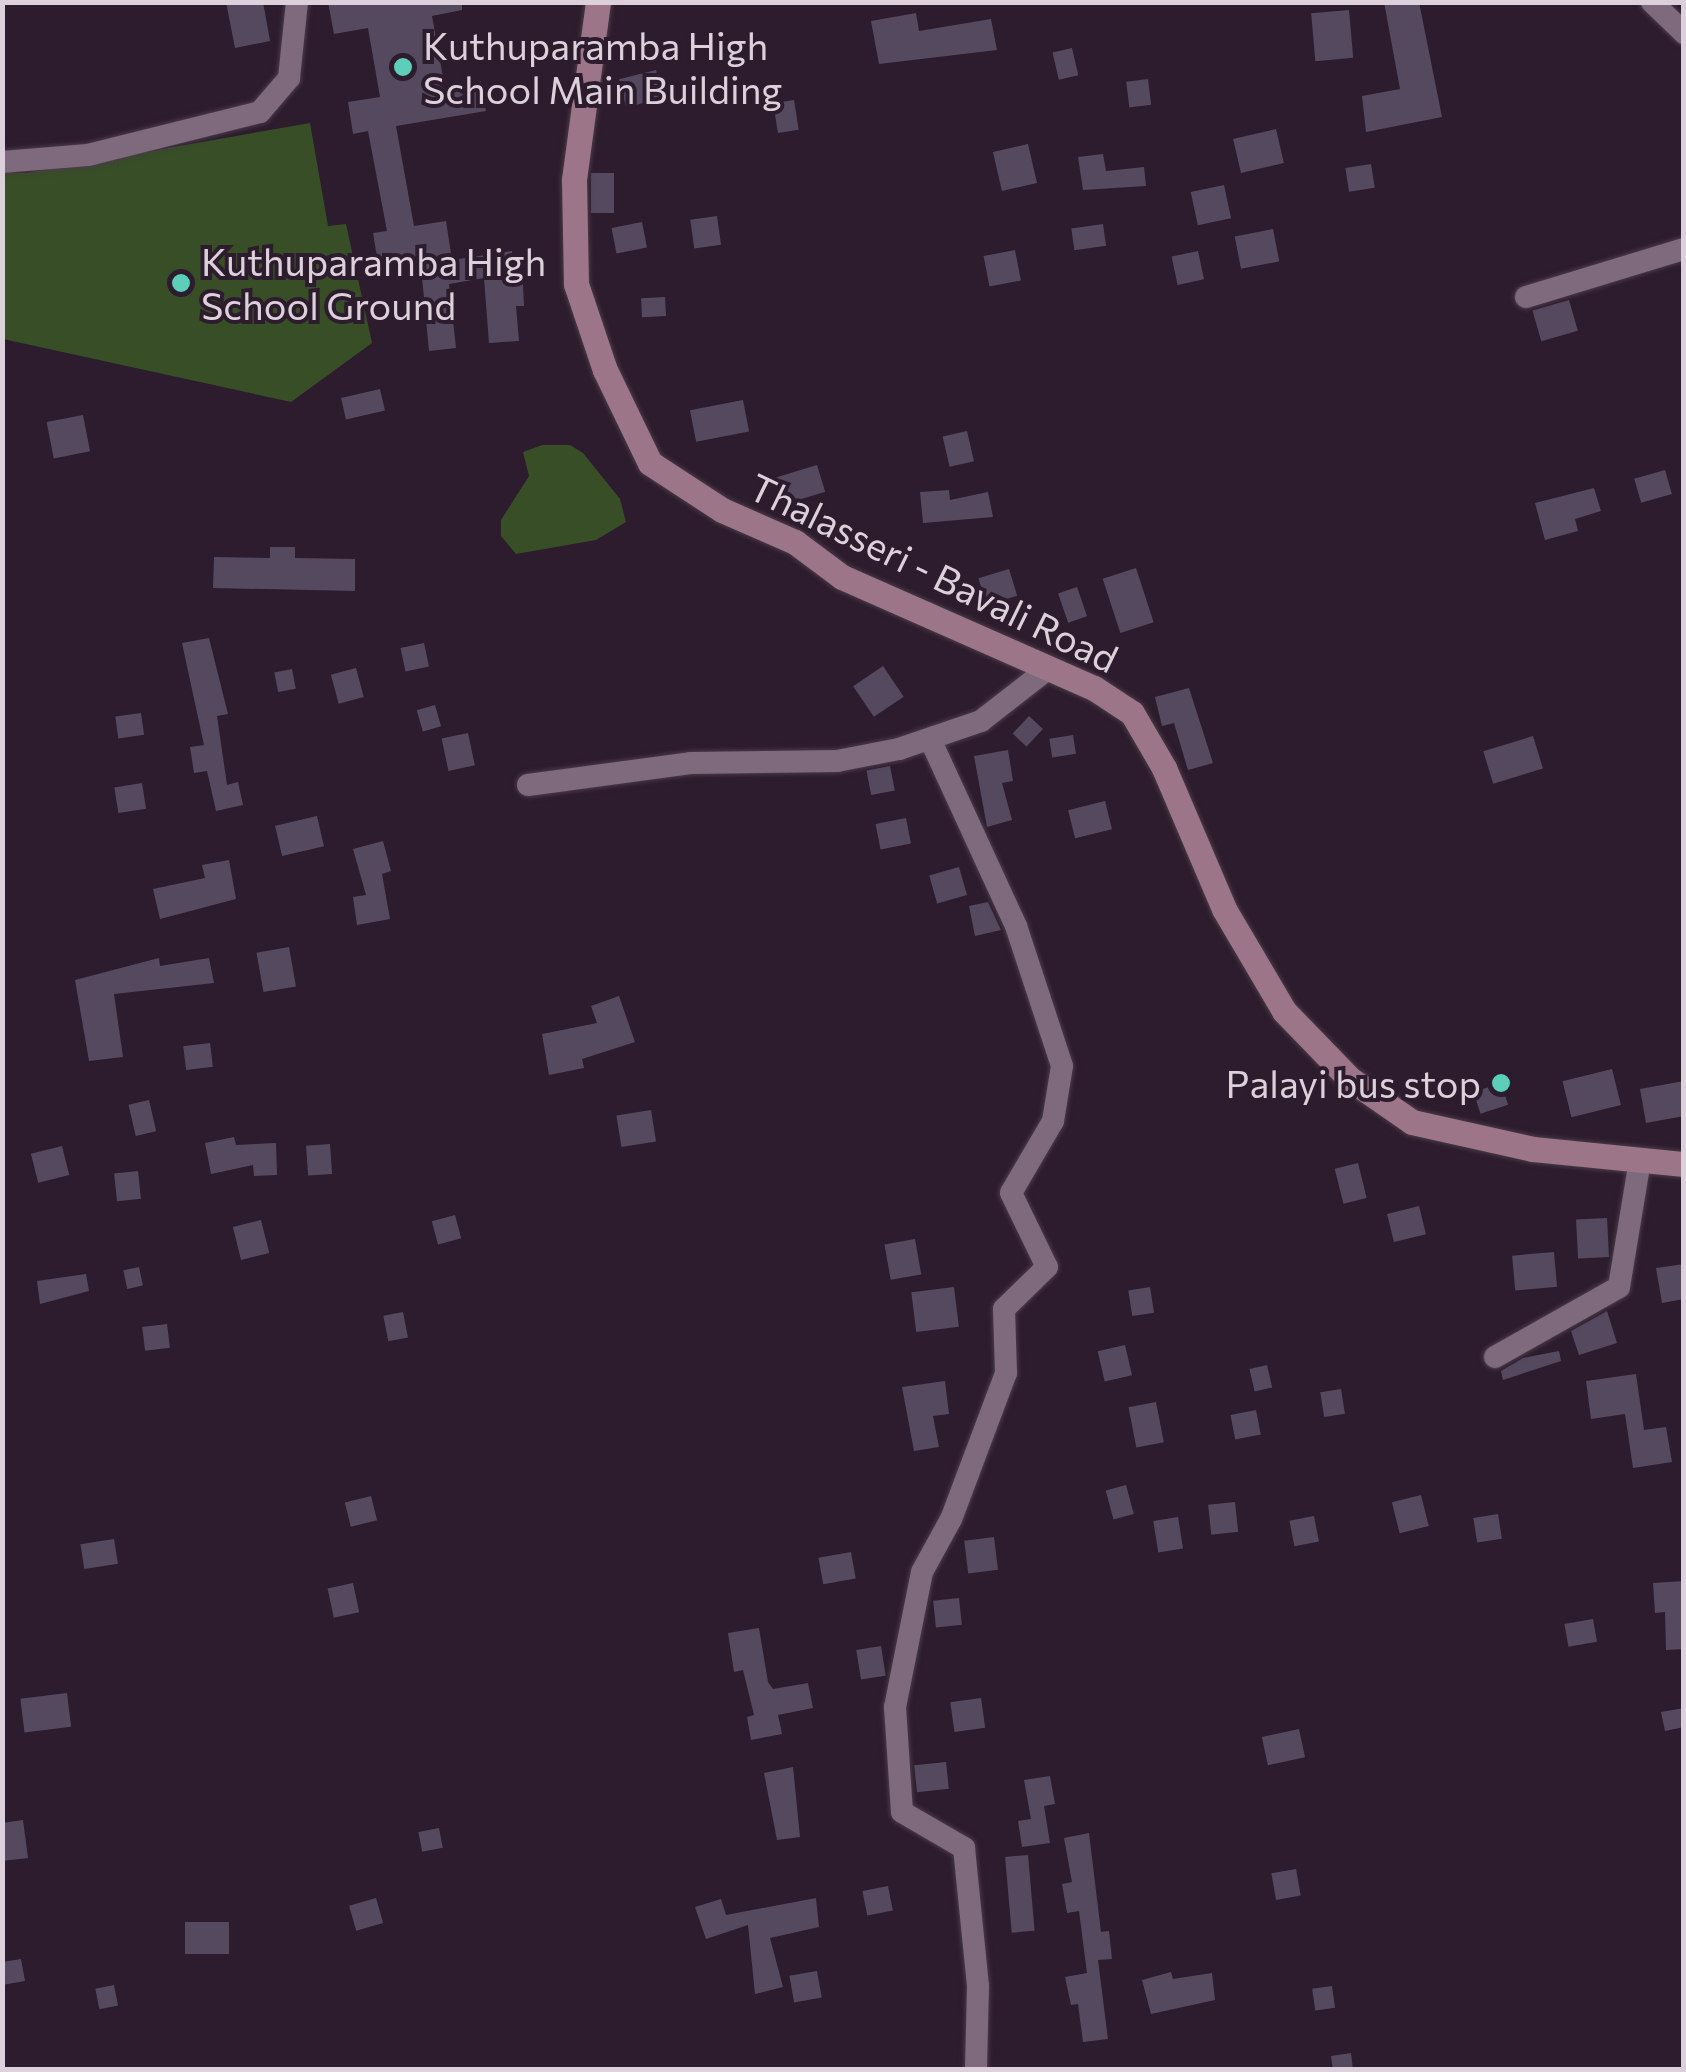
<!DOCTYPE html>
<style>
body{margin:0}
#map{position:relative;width:1686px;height:2072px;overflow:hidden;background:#2d1c2d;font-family:Commissioner,sans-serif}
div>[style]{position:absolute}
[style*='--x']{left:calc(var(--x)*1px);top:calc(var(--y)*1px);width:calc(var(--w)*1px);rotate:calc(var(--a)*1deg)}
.green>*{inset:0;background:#384e27}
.building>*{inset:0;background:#554960;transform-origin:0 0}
.roads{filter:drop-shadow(0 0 2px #493b48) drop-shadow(0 0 2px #493b48)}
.street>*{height:22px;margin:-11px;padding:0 11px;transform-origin:11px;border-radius:11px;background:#7e697d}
.secondary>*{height:25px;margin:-12.5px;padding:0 12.5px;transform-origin:12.5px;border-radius:12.5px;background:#9c7688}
.dots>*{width:28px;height:28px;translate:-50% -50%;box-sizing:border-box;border:5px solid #2d1c2d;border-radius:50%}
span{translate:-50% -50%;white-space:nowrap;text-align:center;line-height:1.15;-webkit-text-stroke:8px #2d1c2d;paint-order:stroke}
.poi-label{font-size:38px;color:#dcd0db}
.left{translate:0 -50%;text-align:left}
.right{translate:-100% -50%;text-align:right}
.street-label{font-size:38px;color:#dcd0db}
.frame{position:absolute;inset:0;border:5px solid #dcd0db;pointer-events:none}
</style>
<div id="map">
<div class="green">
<div style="clip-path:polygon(310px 123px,328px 226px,346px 224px,372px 343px,291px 402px,3px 339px,2px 172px,26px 173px)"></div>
<div style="clip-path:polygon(542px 445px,570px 445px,583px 453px,620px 499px,626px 522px,596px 540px,516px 554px,501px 536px,501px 520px,529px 476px,523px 452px)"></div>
</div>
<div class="building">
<div style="clip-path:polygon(226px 2px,263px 2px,270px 41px,235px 48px)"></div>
<div style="clip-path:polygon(328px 2px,462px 2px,462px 10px,432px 16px,445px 88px,481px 81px,486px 111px,396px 126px,414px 226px,446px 221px,452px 260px,512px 251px,514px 284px,523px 284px,524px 306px,516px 306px,519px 341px,489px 343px,484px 278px,449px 284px,456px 348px,429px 351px,420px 256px,378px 263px,373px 233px,387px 231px,368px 131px,353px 134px,348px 102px,380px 97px,368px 28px,334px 34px)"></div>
<div style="clip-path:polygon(1384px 2px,1419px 2px,1442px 117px,1366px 132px,1362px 96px,1400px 89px)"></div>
<div style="left:1349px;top:10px;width:48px;height:38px;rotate:85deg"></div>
<div style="clip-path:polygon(916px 13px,919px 31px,991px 19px,997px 50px,879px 64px,871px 21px)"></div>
<div style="left:1072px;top:48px;width:28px;height:20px;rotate:77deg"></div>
<div style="left:656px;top:70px;width:29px;height:38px;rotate:76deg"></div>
<div style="left:1148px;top:79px;width:26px;height:22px;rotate:83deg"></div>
<div style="left:794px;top:100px;width:30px;height:21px;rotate:81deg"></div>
<div style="left:1276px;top:129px;width:35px;height:44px;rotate:77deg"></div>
<div style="left:1028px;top:144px;width:40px;height:36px;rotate:77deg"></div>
<div style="clip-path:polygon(1103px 154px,1106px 171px,1144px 167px,1146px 186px,1083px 190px,1078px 157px)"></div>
<div style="left:1371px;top:164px;width:24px;height:26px;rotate:81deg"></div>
<div style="left:591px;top:173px;width:23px;height:40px"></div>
<div style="left:1224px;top:185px;width:34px;height:34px;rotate:78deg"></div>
<div style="left:717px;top:216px;width:29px;height:27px;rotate:82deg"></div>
<div style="left:642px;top:222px;width:26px;height:31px;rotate:79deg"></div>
<div style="left:1103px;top:224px;width:22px;height:32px;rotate:82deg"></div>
<div style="left:1273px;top:229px;width:33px;height:39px;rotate:79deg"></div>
<div style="left:1015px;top:250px;width:31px;height:32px;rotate:79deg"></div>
<div style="left:1198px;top:251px;width:29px;height:27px;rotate:78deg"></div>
<div style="left:665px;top:297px;width:19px;height:24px;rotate:87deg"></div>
<div style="left:1569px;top:300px;width:32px;height:38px;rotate:74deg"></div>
<div style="left:380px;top:389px;width:22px;height:40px;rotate:77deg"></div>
<div style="left:743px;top:400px;width:32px;height:54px;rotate:79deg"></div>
<div style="left:83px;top:415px;width:37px;height:37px;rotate:79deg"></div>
<div style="left:967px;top:431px;width:31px;height:25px;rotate:77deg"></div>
<div style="left:817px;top:465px;width:28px;height:43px;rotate:73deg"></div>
<div style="left:1665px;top:470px;width:25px;height:32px;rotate:74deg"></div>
<div style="clip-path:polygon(1594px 488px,1601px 511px,1575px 519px,1578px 531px,1545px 540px,1535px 503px)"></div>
<div style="clip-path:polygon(949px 490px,950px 500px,988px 492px,993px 517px,923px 523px,920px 492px)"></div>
<div style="clip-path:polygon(270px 547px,295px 547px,295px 558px,355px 559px,355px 591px,213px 588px,214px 557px,270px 558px)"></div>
<div style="left:1136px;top:568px;width:57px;height:35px;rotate:72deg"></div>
<div style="left:1009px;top:569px;width:28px;height:32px;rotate:73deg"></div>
<div style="left:1077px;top:587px;width:31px;height:20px;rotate:71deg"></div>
<div style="clip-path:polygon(209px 638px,228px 714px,217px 716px,227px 785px,238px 782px,243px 805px,216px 811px,207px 771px,194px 773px,190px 747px,204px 745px,182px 643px)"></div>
<div style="left:424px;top:643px;width:24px;height:24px;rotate:78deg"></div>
<div style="left:883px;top:666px;width:37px;height:36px;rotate:56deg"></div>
<div style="left:356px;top:668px;width:30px;height:26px;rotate:75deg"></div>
<div style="left:292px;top:669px;width:20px;height:18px;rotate:79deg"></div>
<div style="clip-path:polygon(1189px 688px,1213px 763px,1188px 770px,1174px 723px,1162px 726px,1155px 697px)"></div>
<div style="left:435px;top:705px;width:22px;height:19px;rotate:74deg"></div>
<div style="left:141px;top:713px;width:22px;height:26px;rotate:82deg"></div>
<div style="left:1029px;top:716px;width:19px;height:24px;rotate:43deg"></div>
<div style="left:468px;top:733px;width:33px;height:27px;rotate:78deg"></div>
<div style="left:1073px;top:735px;width:19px;height:24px;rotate:81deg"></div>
<div style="left:1533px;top:736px;width:34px;height:52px;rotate:73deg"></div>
<div style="clip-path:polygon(1008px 750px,1013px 781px,1002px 783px,1012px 820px,987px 827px,974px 756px)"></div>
<div style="left:890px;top:766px;width:25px;height:24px;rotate:79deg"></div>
<div style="left:142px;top:783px;width:26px;height:28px;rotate:81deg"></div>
<div style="left:1105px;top:801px;width:29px;height:38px;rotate:76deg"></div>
<div style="left:317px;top:816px;width:31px;height:43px;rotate:77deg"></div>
<div style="left:906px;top:818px;width:26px;height:31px;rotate:79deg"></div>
<div style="clip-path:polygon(383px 841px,391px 871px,382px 874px,390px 919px,357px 925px,353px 897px,366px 895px,353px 849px)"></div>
<div style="clip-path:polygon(229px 860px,236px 899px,160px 919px,153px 889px,205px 878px,202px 865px)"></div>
<div style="left:959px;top:867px;width:29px;height:31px;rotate:74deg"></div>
<div style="clip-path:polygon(988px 902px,1001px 930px,975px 936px,969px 906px)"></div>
<div style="left:289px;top:947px;width:40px;height:33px;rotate:80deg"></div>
<div style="clip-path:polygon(159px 958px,160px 966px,209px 958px,214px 983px,114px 994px,123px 1057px,89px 1061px,75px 980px)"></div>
<div style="clip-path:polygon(619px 996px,635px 1042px,582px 1059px,584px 1068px,549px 1075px,542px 1034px,597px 1023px,591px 1006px)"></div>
<div style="left:210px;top:1043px;width:24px;height:27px;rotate:83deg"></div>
<div style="left:1612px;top:1069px;width:37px;height:51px;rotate:76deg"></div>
<div style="clip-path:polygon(1684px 1081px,1684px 1116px,1646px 1123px,1640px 1089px)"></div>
<div style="left:1501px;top:1083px;width:23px;height:29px;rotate:72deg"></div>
<div style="left:149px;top:1100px;width:32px;height:21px;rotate:77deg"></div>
<div style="left:651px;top:1110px;width:32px;height:35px;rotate:81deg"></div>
<div style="clip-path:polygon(234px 1137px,236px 1145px,276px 1143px,277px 1175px,254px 1176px,253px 1165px,211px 1174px,205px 1143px)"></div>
<div style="left:330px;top:1144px;width:30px;height:24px;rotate:86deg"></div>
<div style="left:62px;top:1146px;width:30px;height:32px;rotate:76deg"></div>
<div style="left:1358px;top:1163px;width:36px;height:24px;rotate:76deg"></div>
<div style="left:138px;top:1171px;width:28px;height:24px;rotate:84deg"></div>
<div style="left:1419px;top:1206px;width:29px;height:33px;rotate:76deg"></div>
<div style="left:455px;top:1215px;width:24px;height:24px;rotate:75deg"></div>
<div style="left:1607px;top:1218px;width:39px;height:31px;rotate:87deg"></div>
<div style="left:261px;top:1220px;width:34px;height:29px;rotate:76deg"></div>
<div style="left:915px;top:1239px;width:36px;height:31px;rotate:80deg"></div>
<div style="left:1554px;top:1252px;width:35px;height:42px;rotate:85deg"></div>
<div style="clip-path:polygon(1684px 1264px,1684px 1299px,1662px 1303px,1656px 1268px)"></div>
<div style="left:139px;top:1267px;width:19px;height:16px;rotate:78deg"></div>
<div style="clip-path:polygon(86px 1274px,89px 1291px,40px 1304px,37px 1281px)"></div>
<div style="left:954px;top:1287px;width:40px;height:43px;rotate:83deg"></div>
<div style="left:1150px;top:1287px;width:26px;height:22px;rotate:81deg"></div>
<div style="clip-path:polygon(1607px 1311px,1617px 1343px,1579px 1355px,1571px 1331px)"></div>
<div style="left:403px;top:1312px;width:26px;height:20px;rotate:79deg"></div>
<div style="left:167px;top:1324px;width:24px;height:25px;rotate:83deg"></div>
<div style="left:1125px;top:1345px;width:31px;height:28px;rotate:77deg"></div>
<div style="clip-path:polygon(1559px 1351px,1561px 1361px,1503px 1380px,1501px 1371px,1523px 1358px)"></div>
<div style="left:1267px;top:1365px;width:23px;height:18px;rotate:77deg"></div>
<div style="clip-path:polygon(1636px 1374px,1644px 1430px,1666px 1427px,1672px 1462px,1633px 1468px,1625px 1414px,1591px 1419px,1586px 1381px)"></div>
<div style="clip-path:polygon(945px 1381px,949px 1414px,933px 1416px,939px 1447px,914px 1451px,902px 1387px)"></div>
<div style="left:1341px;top:1389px;width:25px;height:21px;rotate:81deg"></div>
<div style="left:1156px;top:1402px;width:41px;height:28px;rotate:79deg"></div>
<div style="left:1256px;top:1410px;width:25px;height:26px;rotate:79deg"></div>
<div style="left:1126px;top:1485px;width:30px;height:21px;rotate:75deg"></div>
<div style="left:1421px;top:1495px;width:32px;height:30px;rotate:76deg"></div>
<div style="left:371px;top:1496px;width:25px;height:27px;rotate:76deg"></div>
<div style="left:1235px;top:1502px;width:30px;height:27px;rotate:84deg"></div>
<div style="left:1498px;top:1514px;width:25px;height:25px;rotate:81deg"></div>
<div style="left:1314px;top:1516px;width:26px;height:25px;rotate:79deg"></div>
<div style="left:1178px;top:1517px;width:32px;height:25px;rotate:81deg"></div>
<div style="left:994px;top:1537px;width:33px;height:30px;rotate:83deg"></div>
<div style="left:114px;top:1539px;width:25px;height:34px;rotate:81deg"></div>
<div style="left:851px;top:1552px;width:27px;height:33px;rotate:80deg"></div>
<div style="clip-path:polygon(1684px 1581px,1684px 1649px,1666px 1650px,1665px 1612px,1655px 1613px,1653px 1583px)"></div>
<div style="left:353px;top:1583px;width:30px;height:26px;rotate:78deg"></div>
<div style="left:959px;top:1598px;width:27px;height:26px;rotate:84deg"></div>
<div style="left:1593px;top:1619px;width:23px;height:29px;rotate:80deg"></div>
<div style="clip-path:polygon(759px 1628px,768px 1682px,773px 1689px,808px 1683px,813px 1708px,778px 1715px,782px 1734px,751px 1740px,747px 1717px,754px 1715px,743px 1670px,734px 1672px,728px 1633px)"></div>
<div style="left:881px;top:1646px;width:30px;height:25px;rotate:81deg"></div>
<div style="left:67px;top:1693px;width:34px;height:47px;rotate:83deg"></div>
<div style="left:981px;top:1698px;width:30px;height:31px;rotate:82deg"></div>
<div style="clip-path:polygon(1684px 1708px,1684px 1727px,1665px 1731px,1661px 1712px)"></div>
<div style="left:1299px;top:1729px;width:29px;height:38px;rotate:78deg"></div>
<div style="left:946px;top:1762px;width:27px;height:32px;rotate:84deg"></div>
<div style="clip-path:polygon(793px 1767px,800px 1837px,777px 1840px,764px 1773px)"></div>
<div style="clip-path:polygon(1050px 1776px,1055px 1804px,1044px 1806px,1050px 1843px,1022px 1847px,1018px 1821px,1031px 1819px,1024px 1780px)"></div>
<div style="clip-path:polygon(23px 1820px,28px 1858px,2px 1861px,2px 1823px)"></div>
<div style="left:439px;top:1828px;width:20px;height:21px;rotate:79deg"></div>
<div style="clip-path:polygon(1089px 1833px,1101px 1932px,1109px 1931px,1112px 1959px,1098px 1960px,1108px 2039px,1083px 2042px,1078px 2004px,1071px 2005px,1065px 1977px,1087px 1973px,1079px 1911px,1067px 1913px,1062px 1884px,1072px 1882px,1064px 1838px)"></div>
<div style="left:1028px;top:1855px;width:76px;height:23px;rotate:85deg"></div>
<div style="left:1296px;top:1869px;width:27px;height:25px;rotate:80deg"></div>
<div style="left:888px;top:1886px;width:25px;height:26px;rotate:79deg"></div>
<div style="left:376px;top:1898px;width:26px;height:28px;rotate:74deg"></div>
<div style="clip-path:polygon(816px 1898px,819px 1927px,770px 1938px,783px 1987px,755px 1994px,748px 1925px,706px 1939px,695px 1907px,721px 1899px,726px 1915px)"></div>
<div style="left:185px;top:1922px;width:44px;height:32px"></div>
<div style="clip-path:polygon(21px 1959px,25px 1981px,2px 1985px,2px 1962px)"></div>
<div style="left:817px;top:1971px;width:27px;height:28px;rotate:80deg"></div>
<div style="clip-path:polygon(1171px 1972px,1173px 1979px,1212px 1973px,1215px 2000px,1151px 2014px,1142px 1980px)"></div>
<div style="left:114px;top:1985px;width:21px;height:19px;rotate:79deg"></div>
<div style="left:1332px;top:1986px;width:22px;height:20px;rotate:82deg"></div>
<div style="clip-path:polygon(1351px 2053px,1353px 2070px,1333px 2070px,1331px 2056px)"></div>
</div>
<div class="roads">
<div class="street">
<div style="--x:1652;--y:2;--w:45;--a:44.1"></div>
<div style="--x:2;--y:162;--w:86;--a:-4.7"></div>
<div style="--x:88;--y:155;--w:177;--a:-14"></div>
<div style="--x:260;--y:112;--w:45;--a:-49.5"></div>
<div style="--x:289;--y:78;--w:76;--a:-84"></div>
<div style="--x:1526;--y:297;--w:165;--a:-16.9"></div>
<div style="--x:930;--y:739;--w:206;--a:65.3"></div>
<div style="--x:1016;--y:926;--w:147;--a:71.8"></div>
<div style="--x:1062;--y:1066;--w:56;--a:99.3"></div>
<div style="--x:1053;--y:1121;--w:83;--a:120.3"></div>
<div style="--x:1011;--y:1193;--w:82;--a:64.1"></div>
<div style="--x:1047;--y:1267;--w:60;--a:135.7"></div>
<div style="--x:1004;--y:1309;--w:64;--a:88.2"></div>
<div style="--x:1006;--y:1373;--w:156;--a:110.6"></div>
<div style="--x:951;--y:1519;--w:60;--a:118.7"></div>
<div style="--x:922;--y:1572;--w:138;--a:101.3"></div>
<div style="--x:895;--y:1707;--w:105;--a:86.2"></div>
<div style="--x:902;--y:1812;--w:72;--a:30.1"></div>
<div style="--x:964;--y:1848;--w:139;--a:84.2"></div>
<div style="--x:978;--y:1986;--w:84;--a:91.4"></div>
<div style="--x:528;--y:785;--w:164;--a:-7.7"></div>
<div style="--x:691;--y:763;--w:146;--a:-0.8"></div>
<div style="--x:837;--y:761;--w:63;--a:-11"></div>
<div style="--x:899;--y:749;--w:87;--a:-18.9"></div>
<div style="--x:981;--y:721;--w:86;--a:-37.9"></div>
<div style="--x:1495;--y:1357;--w:142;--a:-29.4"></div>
<div style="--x:1619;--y:1287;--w:129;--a:-80.6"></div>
</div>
<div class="secondary">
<div style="--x:598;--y:2;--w:180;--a:97.7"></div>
<div style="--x:574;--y:180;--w:104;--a:88.9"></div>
<div style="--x:576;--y:284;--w:91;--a:71.4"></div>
<div style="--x:605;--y:370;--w:103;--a:64.2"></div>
<div style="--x:650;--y:463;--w:86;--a:33.1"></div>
<div style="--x:722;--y:510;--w:80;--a:23.7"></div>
<div style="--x:795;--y:542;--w:59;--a:36.7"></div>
<div style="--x:842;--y:577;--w:275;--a:23.8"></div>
<div style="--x:1094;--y:688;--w:45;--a:33.3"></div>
<div style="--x:1132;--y:713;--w:64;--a:59.8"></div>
<div style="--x:1164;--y:768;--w:153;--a:66.9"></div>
<div style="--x:1224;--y:909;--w:118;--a:59.5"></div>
<div style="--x:1284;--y:1011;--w:95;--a:45.9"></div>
<div style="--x:1350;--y:1079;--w:75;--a:34.7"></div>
<div style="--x:1412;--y:1122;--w:124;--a:12.6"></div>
<div style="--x:1533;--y:1149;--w:152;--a:5.7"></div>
</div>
</div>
<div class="dots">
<div style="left:403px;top:67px;background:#5cceba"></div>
<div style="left:181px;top:283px;background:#5cceba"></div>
<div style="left:1501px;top:1083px;background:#5cceba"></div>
</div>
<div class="poi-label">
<span class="left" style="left:423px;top:67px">Kuthuparamba High<br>School Main Building</span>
<span class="left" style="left:201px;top:283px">Kuthuparamba High<br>School Ground</span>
<span class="right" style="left:1481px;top:1083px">Palayi bus stop</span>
</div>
<div class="street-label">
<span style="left:934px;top:572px;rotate:26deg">Thalasseri - Bavali Road</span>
</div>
<div class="frame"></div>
</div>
